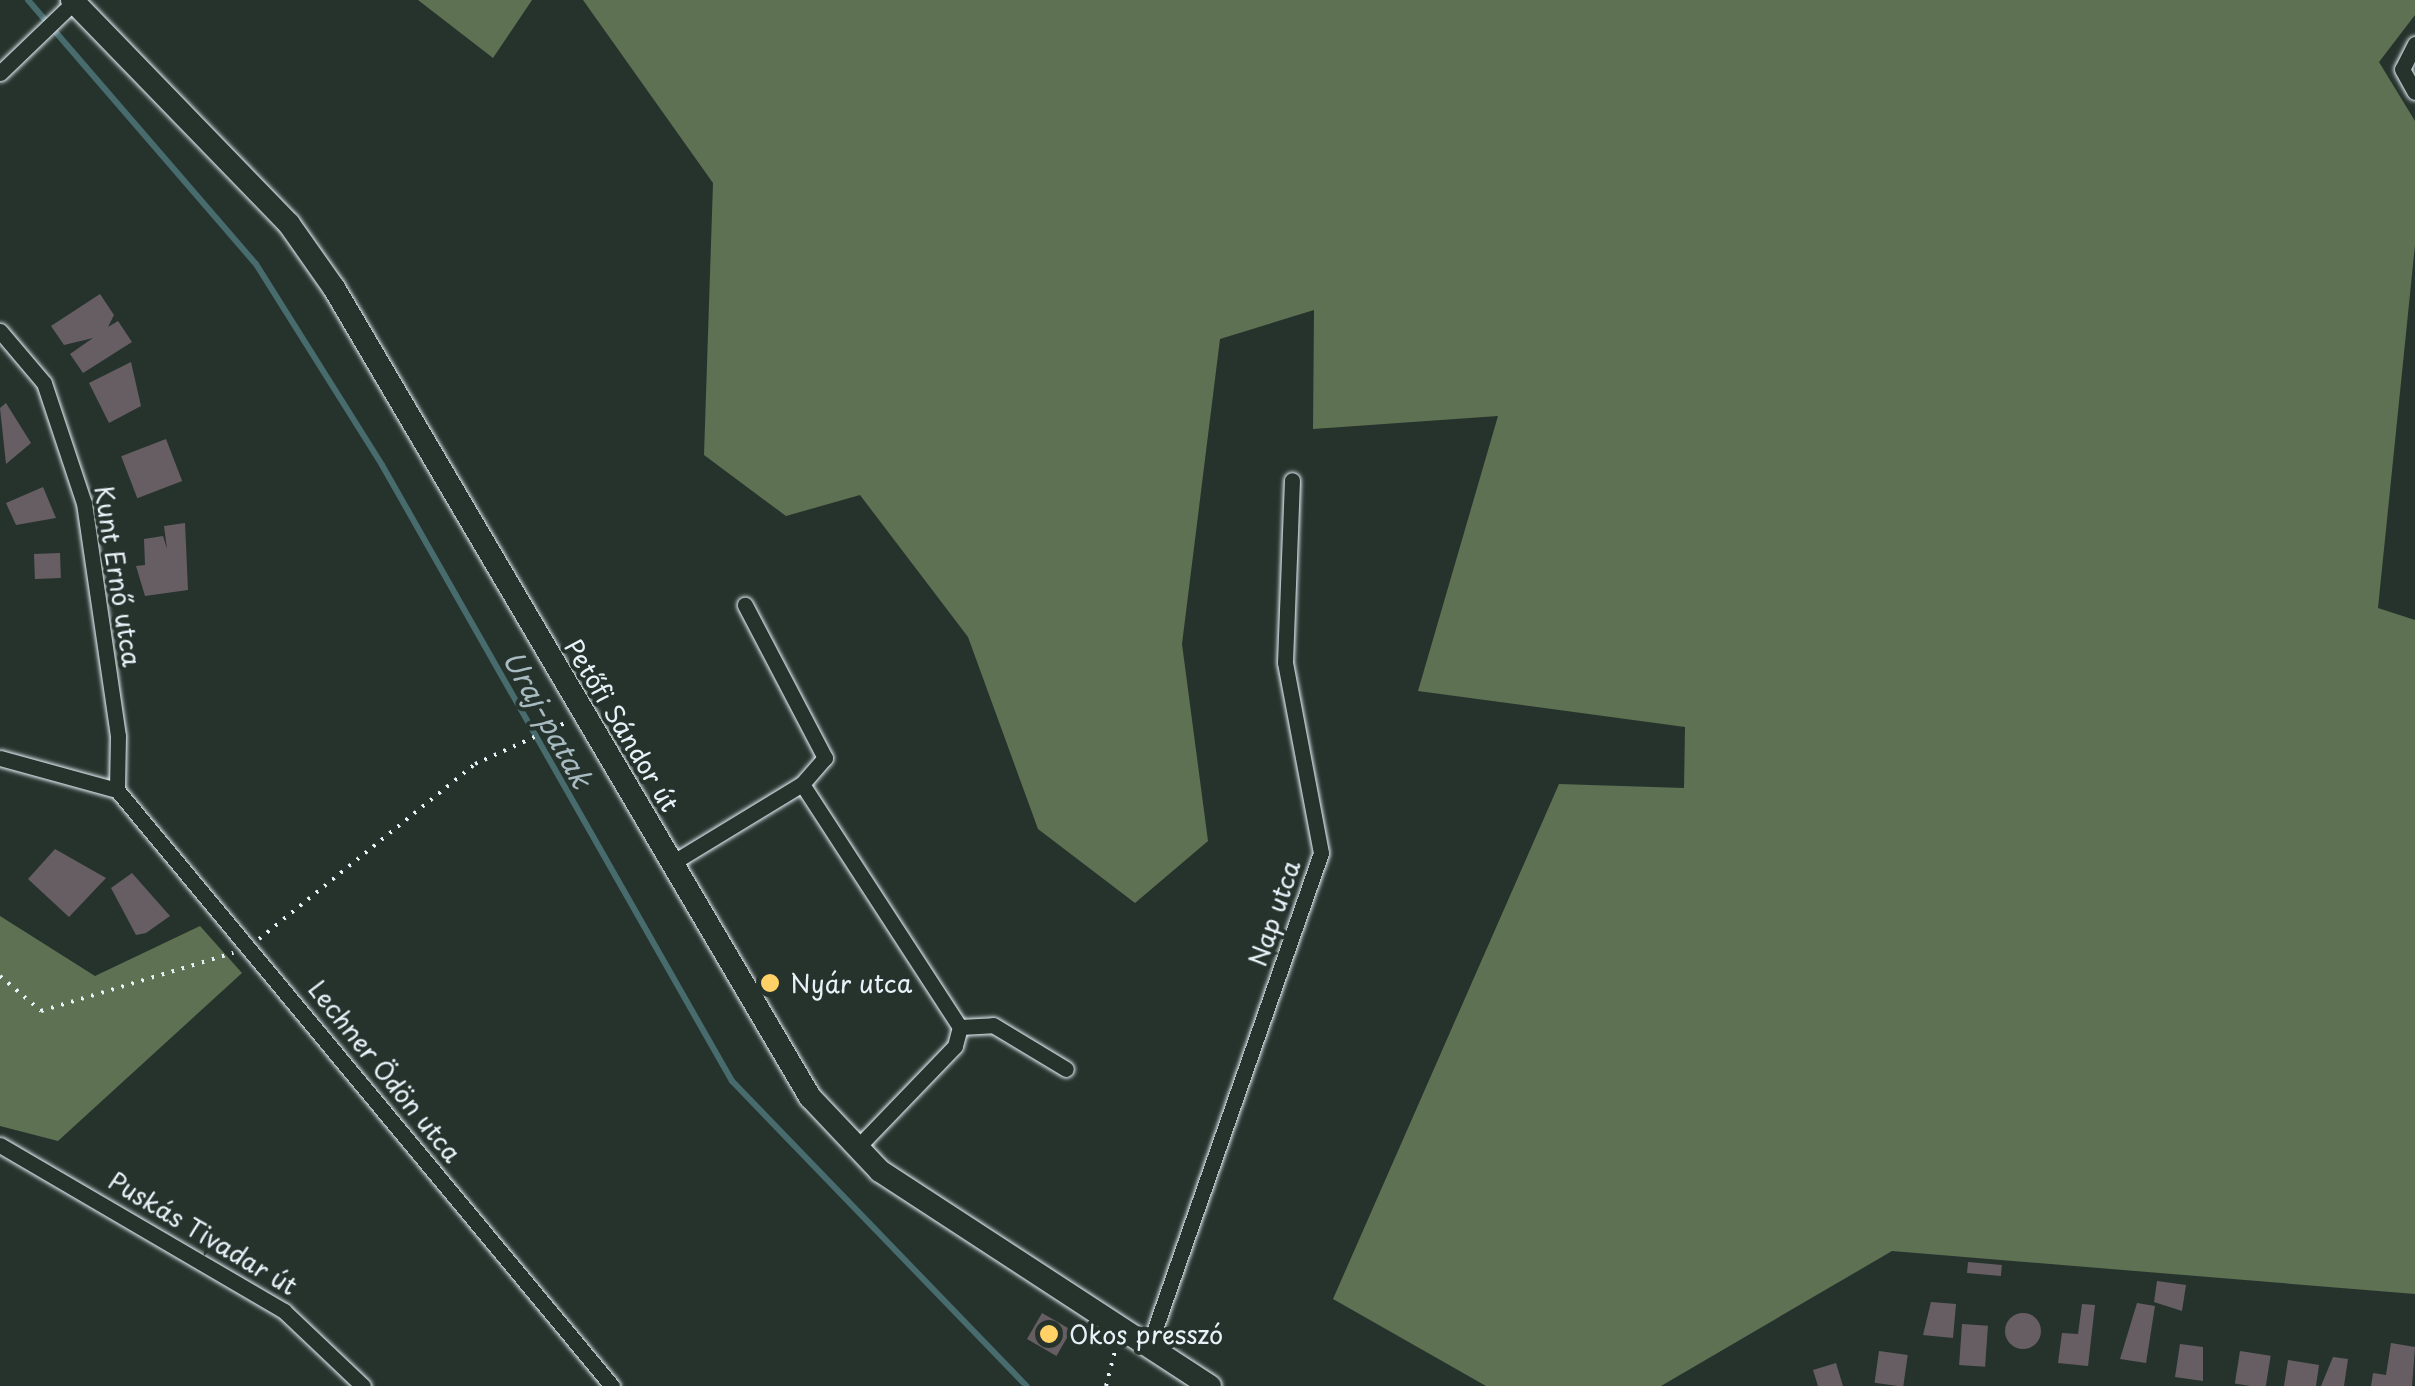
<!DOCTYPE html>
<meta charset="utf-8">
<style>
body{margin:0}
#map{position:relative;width:2415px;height:1386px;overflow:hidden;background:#26332d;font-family:"Playpen Sans",sans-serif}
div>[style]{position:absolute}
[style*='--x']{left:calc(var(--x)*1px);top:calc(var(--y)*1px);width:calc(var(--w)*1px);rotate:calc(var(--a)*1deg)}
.green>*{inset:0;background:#5e7153}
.stream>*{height:6px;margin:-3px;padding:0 3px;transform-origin:3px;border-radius:3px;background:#486b6e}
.building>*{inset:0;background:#675e64;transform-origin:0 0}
.round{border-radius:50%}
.path>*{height:4px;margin-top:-2px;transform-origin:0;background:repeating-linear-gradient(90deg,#e8f1f8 0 2.5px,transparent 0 10.5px)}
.roads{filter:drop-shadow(0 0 2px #e8f1f8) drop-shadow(0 0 2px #e8f1f8)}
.street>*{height:15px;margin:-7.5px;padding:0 7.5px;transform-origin:7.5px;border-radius:7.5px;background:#26332d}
.secondary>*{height:22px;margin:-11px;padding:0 11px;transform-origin:11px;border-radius:11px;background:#26332d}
.dots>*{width:28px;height:28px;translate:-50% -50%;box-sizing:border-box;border:5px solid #26332d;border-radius:50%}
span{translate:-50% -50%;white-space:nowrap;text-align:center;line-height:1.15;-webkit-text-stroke:8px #26332d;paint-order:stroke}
.street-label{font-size:25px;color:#e8f1f8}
.poi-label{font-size:25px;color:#e8f1f8}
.left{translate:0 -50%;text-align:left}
.water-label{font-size:28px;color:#a8bbc1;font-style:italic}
</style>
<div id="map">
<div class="green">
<div style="clip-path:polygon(418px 0,532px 0,493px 58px)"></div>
<div style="clip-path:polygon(583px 0,2415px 0,2415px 15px,2379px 62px,2415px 121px,2415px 245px,2378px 608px,2415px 620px,2415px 1294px,1892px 1251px,1661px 1386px,1486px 1386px,1333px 1299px,1559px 784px,1684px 788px,1685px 727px,1418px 691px,1498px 416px,1313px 429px,1314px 310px,1220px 339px,1182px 644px,1208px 841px,1135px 903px,1038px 829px,968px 637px,860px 495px,786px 516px,704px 455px,713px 183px)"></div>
<div style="clip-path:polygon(0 916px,95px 976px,200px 926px,242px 973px,58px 1141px,0 1126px)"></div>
</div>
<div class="stream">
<div style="--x:28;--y:0;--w:349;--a:49.2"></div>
<div style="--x:256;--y:264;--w:237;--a:57.9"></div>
<div style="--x:382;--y:465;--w:708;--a:60.4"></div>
<div style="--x:732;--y:1081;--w:424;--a:46"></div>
</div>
<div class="building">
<div style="clip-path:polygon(100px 294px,114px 315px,108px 327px,118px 321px,132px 342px,83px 373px,70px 354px,93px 338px,64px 345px,51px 326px)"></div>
<div style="clip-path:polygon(131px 362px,141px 406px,109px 423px,89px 383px)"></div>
<div style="clip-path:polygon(6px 403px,31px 443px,6px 464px,0 408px)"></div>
<div style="left:166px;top:439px;width:45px;height:48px;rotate:69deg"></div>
<div style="clip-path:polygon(43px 487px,56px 518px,16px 525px,6px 503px)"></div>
<div style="clip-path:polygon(185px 523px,188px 590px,145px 596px,136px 566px,145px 565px,144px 539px,163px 536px,167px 549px,164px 526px)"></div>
<div style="left:60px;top:553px;width:25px;height:26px;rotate:88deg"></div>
<div style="clip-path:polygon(55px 849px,106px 878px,69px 917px,28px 879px)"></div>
<div style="clip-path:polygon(132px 873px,170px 916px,146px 933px,136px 935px,111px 888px)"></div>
<div style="left:1968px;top:1262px;width:34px;height:11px;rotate:5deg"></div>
<div style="clip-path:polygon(2157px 1281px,2186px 1285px,2182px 1311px,2154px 1302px)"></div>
<div style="clip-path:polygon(1931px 1302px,1956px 1304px,1953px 1338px,1923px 1335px)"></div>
<div style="clip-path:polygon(2137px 1303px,2155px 1306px,2146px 1363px,2120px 1359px)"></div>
<div style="clip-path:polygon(2082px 1304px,2095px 1305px,2088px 1366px,2058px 1363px,2062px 1333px,2078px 1334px)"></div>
<div style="left:1042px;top:1313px;width:34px;height:30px;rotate:30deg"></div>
<div class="round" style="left:2005px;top:1313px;width:36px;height:36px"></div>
<div style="left:1962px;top:1324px;width:26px;height:41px;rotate:4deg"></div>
<div style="clip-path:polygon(2391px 1343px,2415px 1347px,2412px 1386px,2371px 1386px,2373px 1373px,2386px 1375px)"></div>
<div style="clip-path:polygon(2180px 1344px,2203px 1347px,2203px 1381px,2175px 1377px)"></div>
<div style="left:1879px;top:1351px;width:29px;height:32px;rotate:8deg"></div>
<div style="left:2240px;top:1351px;width:31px;height:33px;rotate:9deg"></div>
<div style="clip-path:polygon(2333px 1357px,2348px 1359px,2344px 1386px,2321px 1386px)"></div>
<div style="clip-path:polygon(2288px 1360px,2319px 1365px,2316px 1386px,2284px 1386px)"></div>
<div style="clip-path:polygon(1836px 1363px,1843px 1386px,1818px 1386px,1813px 1370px)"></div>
</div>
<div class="path">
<div style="--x:259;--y:939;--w:278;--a:-39"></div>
<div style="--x:475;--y:764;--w:101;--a:-24.5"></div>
<div style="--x:0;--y:976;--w:54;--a:40.5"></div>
<div style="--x:41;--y:1011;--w:201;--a:-16.8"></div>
<div style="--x:1106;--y:1386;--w:40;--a:-75.6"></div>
</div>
<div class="roads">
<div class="street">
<div style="--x:2415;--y:44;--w:28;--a:117"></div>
<div style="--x:2402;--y:69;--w:26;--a:61"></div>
<div style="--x:0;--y:73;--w:103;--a:-43.8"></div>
<div style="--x:0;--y:331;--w:68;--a:49.8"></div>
<div style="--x:44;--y:383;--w:126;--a:71.6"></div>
<div style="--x:84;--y:503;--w:235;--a:81.7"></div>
<div style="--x:118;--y:736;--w:54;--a:91.1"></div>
<div style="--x:0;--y:758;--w:121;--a:15.3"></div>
<div style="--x:802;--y:784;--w:290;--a:57"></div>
<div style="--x:960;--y:1027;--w:20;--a:105"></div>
<div style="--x:955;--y:1046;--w:143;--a:133.9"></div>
<div style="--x:117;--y:790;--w:775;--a:50.29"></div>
<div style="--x:672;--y:863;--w:152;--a:-31.3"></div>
<div style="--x:802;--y:784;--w:35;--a:-49"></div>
<div style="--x:825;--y:758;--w:173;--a:-117.6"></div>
<div style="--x:960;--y:1027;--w:33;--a:-3"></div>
<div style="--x:993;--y:1025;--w:85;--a:31.1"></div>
<div style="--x:0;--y:1145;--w:329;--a:30.3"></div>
<div style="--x:284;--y:1311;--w:109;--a:43.5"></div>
<div style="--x:1149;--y:1346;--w:522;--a:-70.77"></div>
<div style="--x:1321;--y:853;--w:194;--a:-100.7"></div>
<div style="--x:1285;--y:662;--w:182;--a:-87.8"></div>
</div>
<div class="secondary">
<div style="--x:72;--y:0;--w:312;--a:45.9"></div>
<div style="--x:289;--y:224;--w:78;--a:54.9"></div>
<div style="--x:334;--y:288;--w:939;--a:59.53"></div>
<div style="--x:810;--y:1097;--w:102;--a:46.6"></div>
<div style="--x:880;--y:1171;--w:394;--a:33.1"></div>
</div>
</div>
<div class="dots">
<div style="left:770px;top:983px;background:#ffd166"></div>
<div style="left:1049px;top:1334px;background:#ffd166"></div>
</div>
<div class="street-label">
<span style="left:118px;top:576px;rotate:81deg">Kunt Ernő utca</span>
<span style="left:622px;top:725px;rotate:59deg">Petőfi Sándor út</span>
<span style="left:1274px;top:913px;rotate:-71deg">Nap utca</span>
<span style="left:385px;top:1071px;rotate:51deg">Lechner Ödön utca</span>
<span style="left:203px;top:1233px;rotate:31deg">Puskás Tivadar út</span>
</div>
<div class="poi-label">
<span class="left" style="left:790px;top:983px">Nyár utca</span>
<span class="left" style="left:1069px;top:1334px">Okos presszó</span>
</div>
<div class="water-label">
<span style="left:548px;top:719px;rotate:61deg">Uraj-patak</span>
</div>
</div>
